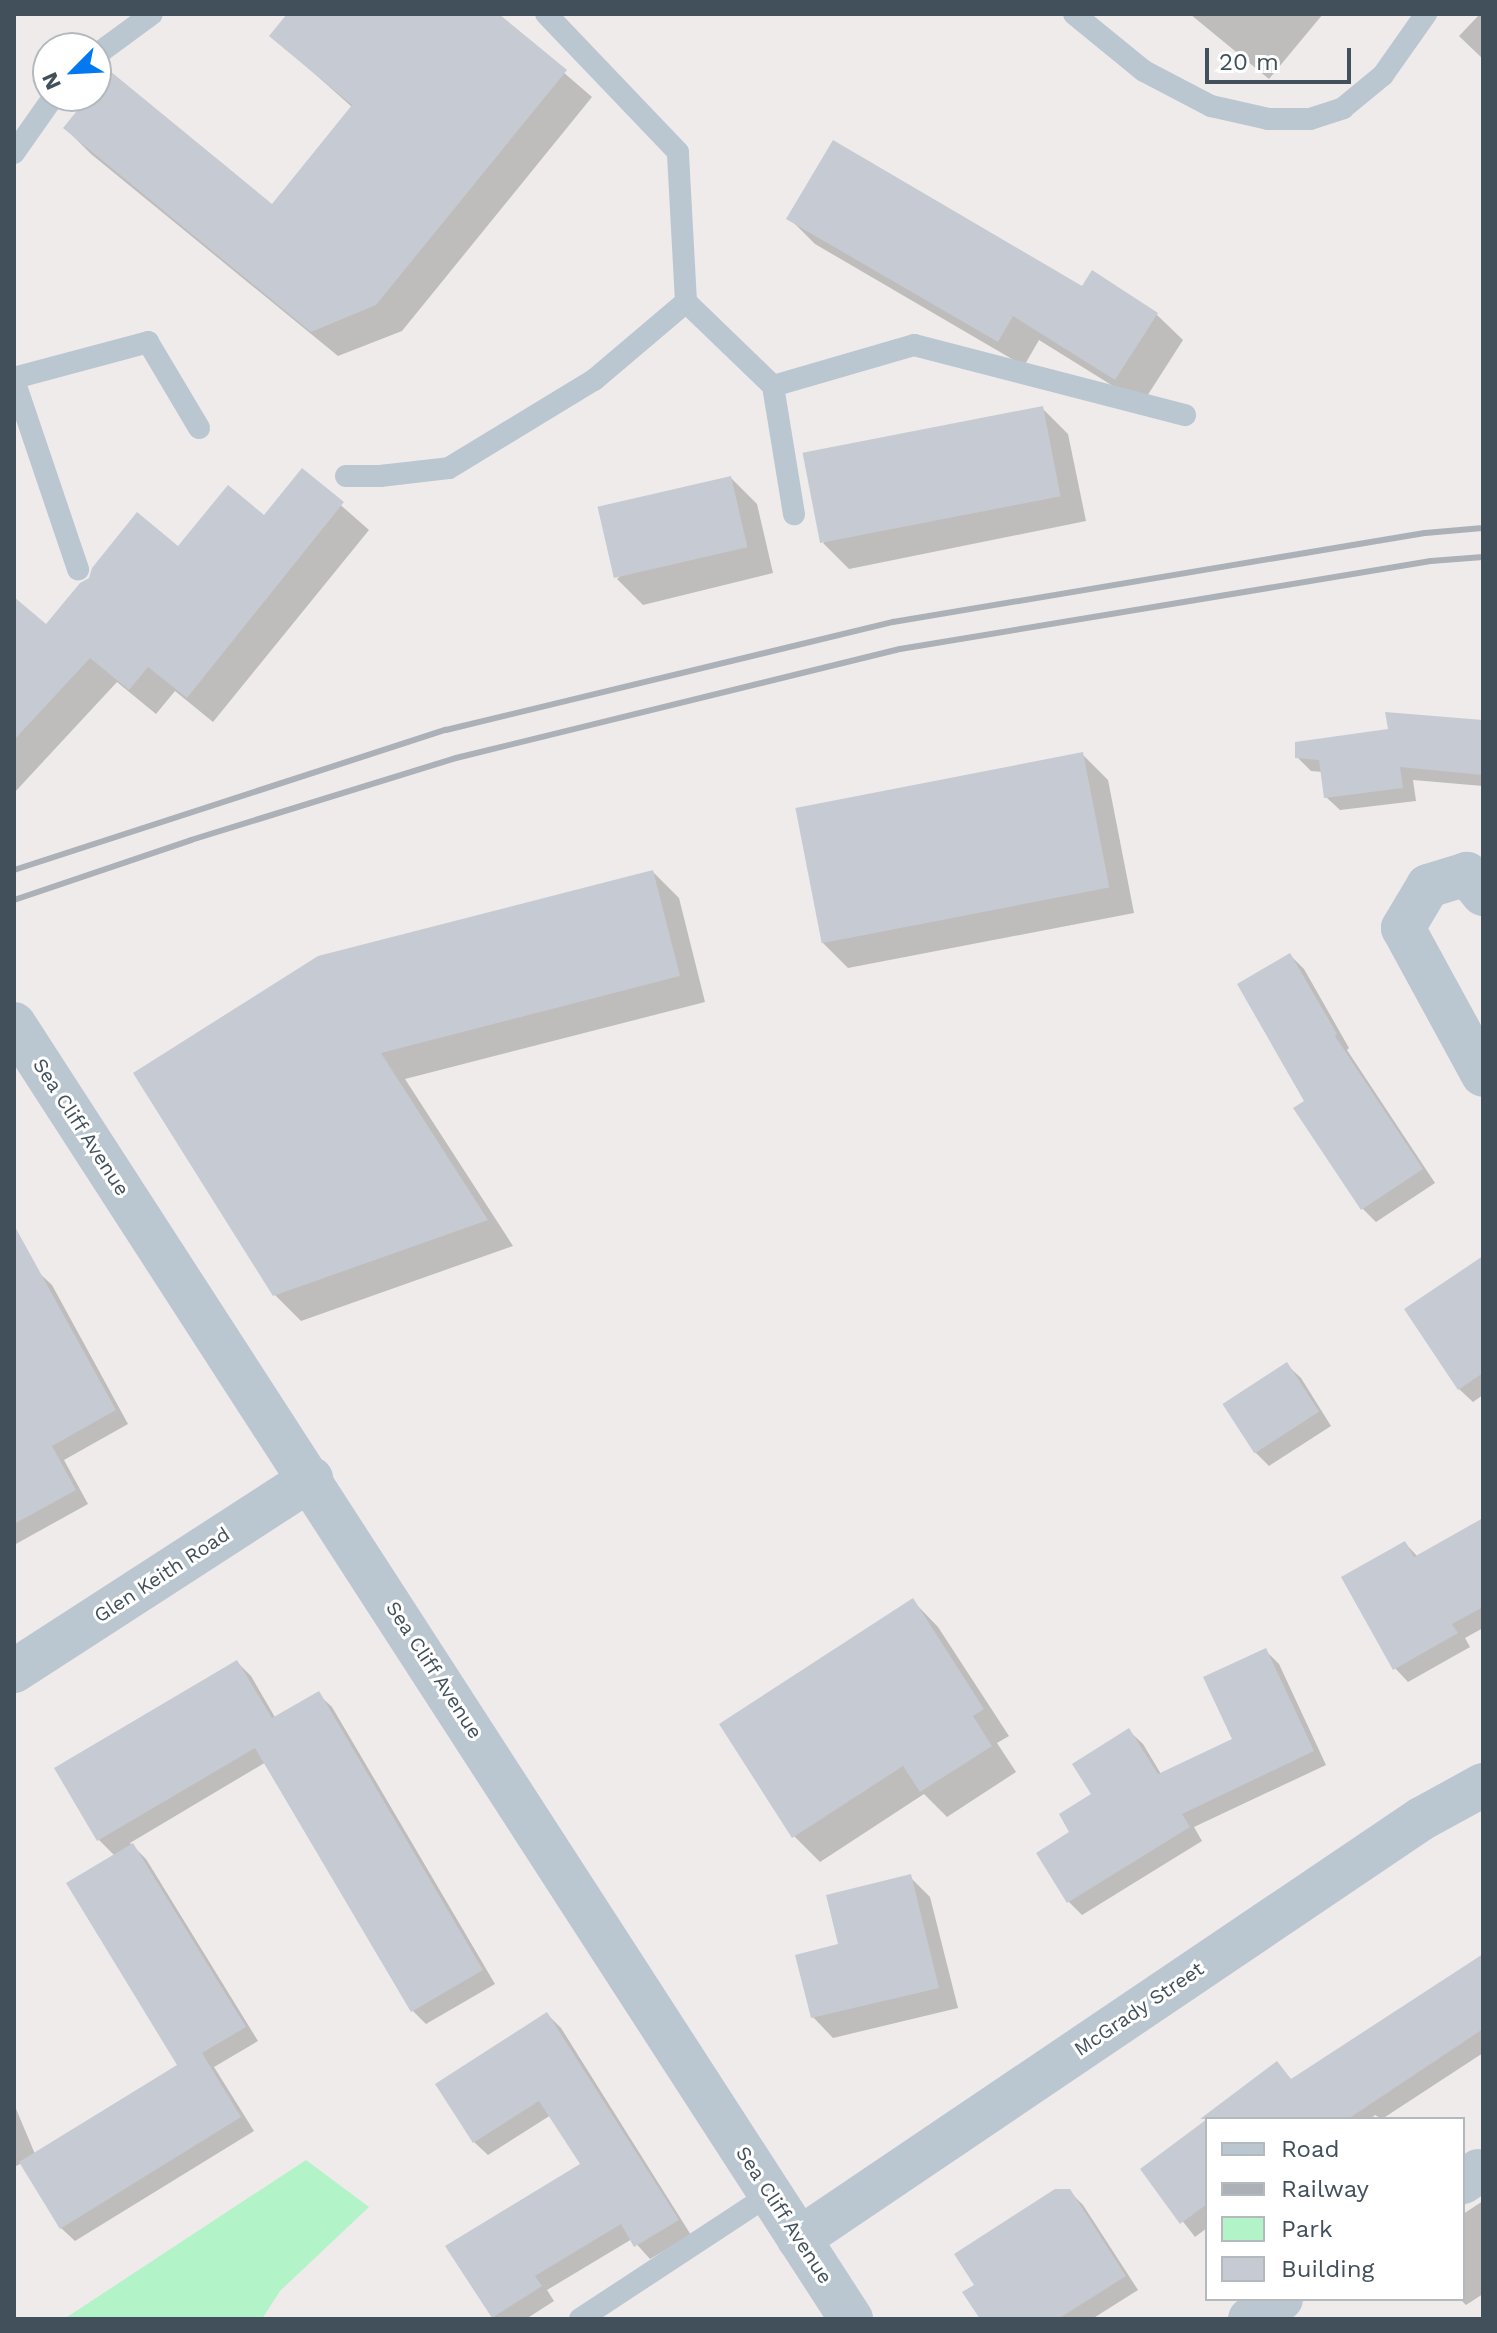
<!DOCTYPE html>
<style>
body{margin:0}
#map{position:relative;width:1497px;height:2333px;overflow:hidden;background:#efebeb;font-family:"Work Sans",sans-serif}
div>[style]{position:absolute}
[style*='--x']{left:calc(var(--x)*1px);top:calc(var(--y)*1px);width:calc(var(--w)*1px);rotate:calc(var(--a)*1deg)}
.green>*{inset:0;background:#b2f3c7}
.shadow>*{inset:0;background:#0003}
.building>*{inset:0;background:#c6cad2;transform-origin:0 0}
.service>*{height:22px;margin:-11px;padding:0 11px;transform-origin:11px;border-radius:11px;background:#bac7d0}
.minor>*{height:44px;margin:-22px;padding:0 22px;transform-origin:22px;border-radius:22px;background:#bac7d0}
.tertiary>*{height:44px;margin:-22px;padding:0 22px;transform-origin:22px;border-radius:22px;background:#bac7d0}
.rail>*{height:6px;margin:-3px;padding:0 3px;transform-origin:3px;border-radius:3px;background:#acb1b7}
span{translate:-50% -50%;white-space:nowrap;text-align:center;line-height:1.15;-webkit-text-stroke:6px #fff;paint-order:stroke}
.street-label{font-size:20px;color:#42505b}
.frame{position:absolute;inset:0;border:16px solid #42505b;pointer-events:none}
.legend{position:absolute;left:1205px;top:2117px;width:260px;height:184px;box-sizing:border-box;background:#fff;border:2px solid #b3b9bd;margin:0;padding:10px 14px;list-style:none;font-size:24px;color:#42505b}
.legend li{display:flex;align-items:center;gap:16px;height:40px}
.legend b{width:40px;border:2px solid #b3b9bd}
.north{position:absolute;left:32px;top:32px;width:80px;height:80px;box-sizing:border-box;background:#fff;border:2px solid #b3b9bd;border-radius:50%;rotate:246deg;font-size:22px;font-weight:700;line-height:32px;text-align:center;color:#42505b}
.north::after{content:'';display:block;margin:auto;width:28px;height:36px;background:#0378f0;clip-path:polygon(50% 0,100% 100%,50% 72%,0 100%)}
.scale{position:absolute;left:1205px;top:48px;width:146px;height:36px;box-sizing:border-box;border:4px solid #42505b;border-top:0;padding-left:10px;font-size:24px;line-height:28px;white-space:nowrap;color:#42505b;-webkit-text-stroke:6px #fff;paint-order:stroke}
</style>
<div id="map">
<div class="green">
<div style="clip-path:polygon(306px 2160px,369px 2207px,280px 2291px,262px 2319px,64px 2319px)"></div>
</div>
<div class="shadow">
<div style="clip-path:polygon(289px 14px,496px 14px,592px 97px,402px 331px,338px 356px,91px 154px,65px 128px,92px 96px,96px 96px,96px 91px,272px 206px,352px 107px,272px 36px)"></div>
<div style="clip-path:polygon(1190px 14px,1323px 14px,1269px 79px)"></div>
<div style="clip-path:polygon(1480px 14px,1483px 14px,1483px 59px,1459px 36px)"></div>
<div style="clip-path:polygon(789px 218px,1083px 288px,1157px 315px,1183px 340px,1142px 404px,1039px 340px,1024px 366px,815px 244px)"></div>
<div style="clip-path:polygon(1042px 408px,1068px 434px,1086px 521px,849px 569px,823px 543px)"></div>
<div style="clip-path:polygon(302px 471px,369px 530px,213px 722px,175px 691px,156px 714px,117px 682px,14px 793px,14px 611px,47px 627px,179px 549px,264px 518px)"></div>
<div style="clip-path:polygon(731px 478px,757px 504px,773px 573px,643px 605px,617px 579px)"></div>
<div style="clip-path:polygon(1483px 722px,1483px 786px,1413px 780px,1416px 801px,1340px 810px,1326px 797px,1323px 772px,1311px 771px,1297px 757px)"></div>
<div style="clip-path:polygon(1082px 754px,1108px 780px,1134px 913px,848px 968px,822px 942px)"></div>
<div style="clip-path:polygon(653px 872px,679px 898px,705px 1002px,405px 1079px,513px 1246px,301px 1321px,275px 1295px,136px 1074px)"></div>
<div style="clip-path:polygon(1290px 955px,1304px 969px,1349px 1048px,1347px 1050px,1435px 1183px,1376px 1222px,1363px 1209px,1296px 1109px,1307px 1102px)"></div>
<div style="clip-path:polygon(1483px 1259px,1483px 1395px,1473px 1402px,1459px 1389px)"></div>
<div style="clip-path:polygon(38px 1272px,52px 1285px,128px 1424px,64px 1460px,88px 1504px,14px 1545px,14px 1285px)"></div>
<div style="clip-path:polygon(1287px 1365px,1301px 1378px,1331px 1426px,1269px 1466px,1255px 1452px,1224px 1404px)"></div>
<div style="clip-path:polygon(1483px 1520px,1483px 1628px,1465px 1638px,1470px 1647px,1408px 1682px,1395px 1668px,1405px 1543px,1418px 1557px)"></div>
<div style="clip-path:polygon(913px 1601px,938px 1627px,1009px 1736px,997px 1743px,1016px 1772px,947px 1817px,924px 1794px,820px 1862px,794px 1836px)"></div>
<div style="clip-path:polygon(1265px 1650px,1279px 1664px,1326px 1765px,1194px 1827px,1202px 1841px,1082px 1915px,1069px 1902px,1072px 1833px,1129px 1731px,1143px 1744px,1161px 1774px,1234px 1740px)"></div>
<div style="clip-path:polygon(237px 1662px,251px 1676px,276px 1719px,318px 1694px,332px 1707px,495px 1984px,426px 2024px,413px 2011px,266px 1762px,130px 1843px,146px 1859px,258px 2041px,214px 2067px,254px 2131px,75px 2241px,61px 2228px,22px 2163px,14px 2167px,14px 2104px,35px 2154px,180px 2066px,115px 1856px,99px 1840px)"></div>
<div style="clip-path:polygon(910px 1877px,930px 1897px,958px 2008px,833px 2038px,813px 2017px,841px 1946px)"></div>
<div style="clip-path:polygon(1483px 1955px,1483px 2053px,1382px 2119px,1375px 2115px,1370px 2119px,1211px 2119px,1276px 2064px,1292px 2080px)"></div>
<div style="clip-path:polygon(547px 2014px,561px 2028px,691px 2235px,650px 2259px,632px 2239px,547px 2290px,554px 2301px,526px 2319px,496px 2319px,448px 2247px,583px 2164px,551px 2115px,488px 2155px,474px 2142px)"></div>
<div style="clip-path:polygon(1207px 2122px,1207px 2228px,1195px 2237px,1142px 2169px)"></div>
<div style="clip-path:polygon(1069px 2191px,1083px 2205px,1138px 2290px,1092px 2319px,982px 2319px,977px 2286px)"></div>
<div style="clip-path:polygon(1483px 2201px,1483px 2294px,1466px 2305px,1460px 2299px,1463px 2299px,1463px 2214px)"></div>
</div>
<div class="building">
<div style="clip-path:polygon(287px 14px,499px 14px,567px 70px,376px 305px,311px 332px,63px 128px,89px 96px,96px 96px,96px 88px,110px 71px,272px 204px,352px 105px,269px 36px)"></div>
<div style="clip-path:polygon(833px 140px,1082px 286px,1092px 270px,1158px 313px,1115px 380px,1013px 316px,998px 342px,786px 219px)"></div>
<div style="left:1043px;top:406px;width:92px;height:245px;rotate:79deg"></div>
<div style="clip-path:polygon(302px 468px,344px 502px,187px 698px,148px 667px,129px 690px,90px 658px,14px 740px,14px 597px,46px 624px,80px 583px,89px 578px,92px 568px,137px 512px,178px 546px,228px 485px,264px 515px)"></div>
<div style="left:731px;top:476px;width:73px;height:137px;rotate:77deg"></div>
<div style="clip-path:polygon(1385px 712px,1483px 720px,1483px 775px,1400px 767px,1403px 788px,1324px 798px,1319px 760px,1295px 758px,1295px 742px,1388px 729px)"></div>
<div style="left:1083px;top:752px;width:138px;height:293px;rotate:79deg"></div>
<div style="clip-path:polygon(653px 870px,680px 976px,381px 1053px,488px 1220px,273px 1296px,133px 1073px,318px 956px)"></div>
<div style="clip-path:polygon(1290px 953px,1337px 1034px,1335px 1036px,1423px 1169px,1361px 1210px,1293px 1108px,1304px 1101px,1237px 984px)"></div>
<div style="clip-path:polygon(14px 1225px,116px 1410px,52px 1446px,76px 1490px,14px 1524px)"></div>
<div style="clip-path:polygon(1483px 1256px,1483px 1373px,1458px 1390px,1404px 1309px)"></div>
<div style="left:1287px;top:1362px;width:59px;height:77px;rotate:57deg"></div>
<div style="clip-path:polygon(1483px 1518px,1483px 1607px,1452px 1624px,1458px 1633px,1393px 1670px,1341px 1577px,1405px 1541px,1414px 1557px)"></div>
<div style="clip-path:polygon(913px 1598px,984px 1709px,973px 1716px,992px 1746px,920px 1792px,903px 1766px,792px 1838px,719px 1724px)"></div>
<div style="clip-path:polygon(1266px 1648px,1314px 1751px,1182px 1814px,1190px 1827px,1067px 1903px,1036px 1853px,1069px 1832px,1059px 1814px,1091px 1794px,1072px 1764px,1129px 1728px,1158px 1774px,1232px 1739px,1203px 1677px)"></div>
<div style="clip-path:polygon(237px 1660px,272px 1718px,319px 1691px,483px 1970px,411px 2012px,255px 1748px,97px 1841px,54px 1768px)"></div>
<div style="clip-path:polygon(133px 1843px,246px 2027px,202px 2053px,241px 2117px,60px 2229px,19px 2162px,177px 2065px,66px 1883px)"></div>
<div style="clip-path:polygon(911px 1874px,939px 1988px,811px 2018px,795px 1955px,838px 1944px,826px 1895px)"></div>
<div style="clip-path:polygon(1483px 1954px,1483px 2029px,1348px 2119px,1200px 2119px,1277px 2061px,1291px 2079px)"></div>
<div style="clip-path:polygon(547px 2012px,679px 2220px,634px 2247px,621px 2224px,535px 2276px,542px 2286px,492px 2318px,445px 2246px,580px 2164px,539px 2101px,473px 2143px,435px 2084px)"></div>
<div style="clip-path:polygon(1207px 2119px,1207px 2204px,1180px 2224px,1140px 2169px)"></div>
<div style="clip-path:polygon(1055px 2189px,1070px 2189px,1126px 2276px,1058px 2319px,980px 2319px,962px 2292px,974px 2285px,954px 2254px)"></div>
</div>
<div class="service">
<div style="--x:1074;--y:14;--w:90;--a:39.2"></div>
<div style="--x:1144;--y:71;--w:76;--a:27.6"></div>
<div style="--x:1211;--y:106;--w:58;--a:12.8"></div>
<div style="--x:1268;--y:119;--w:42;--a:0"></div>
<div style="--x:1310;--y:119;--w:35;--a:-18"></div>
<div style="--x:1343;--y:108;--w:52;--a:-39.5"></div>
<div style="--x:1383;--y:75;--w:75;--a:-54.8"></div>
<div style="--x:96;--y:55;--w:69;--a:-36.2"></div>
<div style="--x:14;--y:153;--w:70;--a:-54.9"></div>
<div style="--x:686;--y:302;--w:121;--a:44"></div>
<div style="--x:773;--y:386;--w:147;--a:-16.2"></div>
<div style="--x:914;--y:345;--w:280;--a:14.5"></div>
<div style="--x:14;--y:378;--w:139;--a:-15"></div>
<div style="--x:148;--y:342;--w:100;--a:59.3"></div>
<div style="--x:14;--y:380;--w:200;--a:71.3"></div>
<div style="--x:773;--y:386;--w:130;--a:80.7"></div>
<div style="--x:346;--y:476;--w:34;--a:0"></div>
<div style="--x:380;--y:476;--w:69;--a:-6.6"></div>
<div style="--x:449;--y:468;--w:170;--a:-31.3"></div>
<div style="--x:594;--y:380;--w:121;--a:-40.3"></div>
<div style="--x:686;--y:302;--w:150;--a:-93.1"></div>
<div style="--x:678;--y:152;--w:191;--a:-133.7"></div>
<div style="--x:580;--y:2319;--w:227;--a:-33.3"></div>
</div>
<div class="minor">
<div style="--x:1483;--y:894;--w:26;--a:-129"></div>
<div style="--x:1467;--y:874;--w:41;--a:162.9"></div>
<div style="--x:1428;--y:886;--w:49;--a:120.8"></div>
<div style="--x:1403;--y:928;--w:167;--a:61.4"></div>
<div style="--x:14;--y:1671;--w:354;--a:-32.9"></div>
<div style="--x:1463;--y:2182;--w:19;--a:-35"></div>
<div style="--x:799;--y:2239;--w:751;--a:-34.03"></div>
<div style="--x:1421;--y:1819;--w:71;--a:-28.7"></div>
<div style="--x:1250;--y:2319;--w:37;--a:-33"></div>
</div>
<div class="tertiary">
<div style="--x:14;--y:1024;--w:1542;--a:57.12"></div>
</div>
<div class="rail">
<div style="--x:14;--y:870;--w:454;--a:-18"></div>
<div style="--x:446;--y:730;--w:460;--a:-13.6"></div>
<div style="--x:893;--y:622;--w:539;--a:-9.5"></div>
<div style="--x:1425;--y:533;--w:58;--a:-4.9"></div>
<div style="--x:14;--y:900;--w:187;--a:-18.7"></div>
<div style="--x:191;--y:840;--w:277;--a:-17.2"></div>
<div style="--x:456;--y:758;--w:457;--a:-13.8"></div>
<div style="--x:900;--y:649;--w:538;--a:-9.41"></div>
<div style="--x:1431;--y:561;--w:52;--a:-4.4"></div>
</div>
<div class="street-label">
<span style="left:81px;top:1127px;rotate:57deg">Sea Cliff Avenue</span>
<span style="left:162px;top:1575px;rotate:-33deg">Glen Keith Road</span>
<span style="left:434px;top:1670px;rotate:57deg">Sea Cliff Avenue</span>
<span style="left:1139px;top:2009px;rotate:-34deg">McGrady Street</span>
<span style="left:784px;top:2215px;rotate:57deg">Sea Cliff Avenue</span>
</div>
<div class="frame"></div>
<ul class="legend">
<li><b style="height:10px;background:#bac7d0"></b>Road</li>
<li><b style="height:10px;background:#acb1b7"></b>Railway</li>
<li><b style="height:22px;background:#b2f3c7"></b>Park</li>
<li><b style="height:22px;background:#c6cad2"></b>Building</li>
</ul>
<div class="north">N</div>
<div class="scale">20 m</div>
</div>
